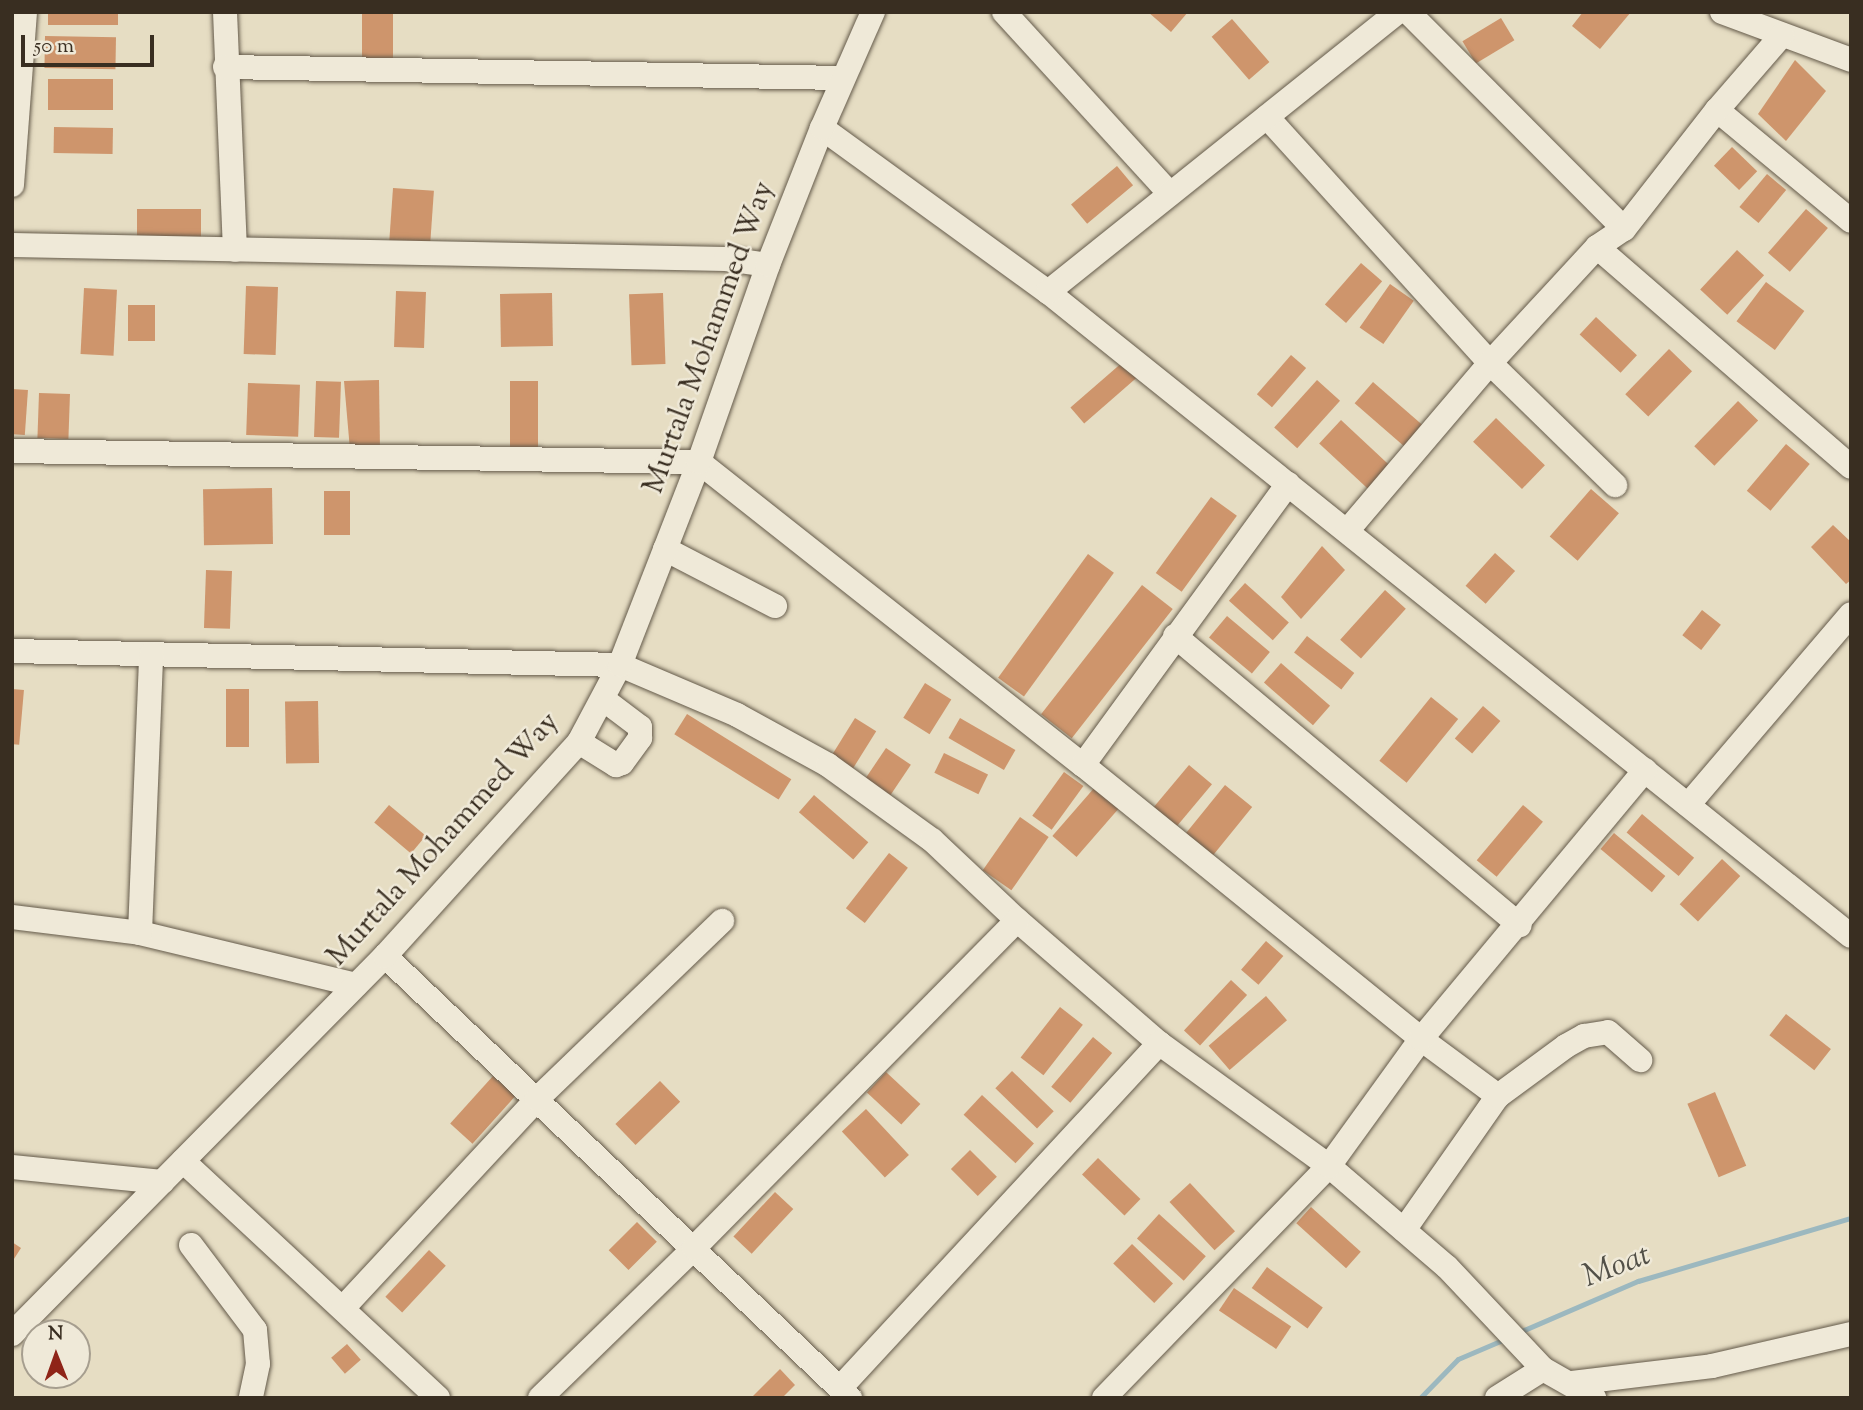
<!DOCTYPE html>
<style>
body{margin:0}
#map{position:relative;width:1863px;height:1410px;overflow:hidden;background:#e6ddc3;font-family:"Sorts Mill Goudy",serif}
div>[style]{position:absolute}
[style*='--x']{left:calc(var(--x)*1px);top:calc(var(--y)*1px);width:calc(var(--w)*1px);rotate:calc(var(--a)*1deg)}
.stream>*{height:5px;margin:-2.5px;padding:0 2.5px;transform-origin:2.5px;border-radius:2.5px;background:#9cb8bf}
.building>*{inset:0;background:#ce956c;transform-origin:0 0}
.roads{filter:drop-shadow(0 0 2px #645a4a) drop-shadow(0 0 2px #645a4a)}
.minor>*{height:24px;margin:-12px;padding:0 12px;transform-origin:12px;border-radius:12px;background:#efe9d8}
span{translate:-50% -50%;white-space:nowrap;text-align:center;line-height:1.15;-webkit-text-stroke:5px #efe9d8;paint-order:stroke}
.street-label{font-size:30px;color:#392e21}
.water-label{font-size:32px;color:#525048;font-style:italic}
.frame{position:absolute;inset:0;border:14px solid #392e21;pointer-events:none}
.north{position:absolute;left:21px;top:1319px;width:70px;height:70px;box-sizing:border-box;background:#efe9d8;border:2px solid #a69e8f;border-radius:50%;rotate:359deg;font-size:19px;font-weight:700;line-height:28px;text-align:center;color:#392e21}
.north::after{content:'';display:block;margin:auto;width:24px;height:32px;background:#8f2418;clip-path:polygon(50% 0,100% 100%,50% 72%,0 100%)}
.scale{position:absolute;left:21px;top:35px;width:133px;height:32px;box-sizing:border-box;border:4px solid #392e21;border-top:0;padding-left:9px;font-size:21px;line-height:24px;white-space:nowrap;color:#392e21;-webkit-text-stroke:5px #efe9d8;paint-order:stroke}
</style>
<div id="map">
<div class="stream">
<div style="--x:1517;--y:1333;--w:132;--a:-23.3"></div>
<div style="--x:1638;--y:1281;--w:222;--a:-16.5"></div>
<div style="--x:1420;--y:1398;--w:54;--a:-45.7"></div>
<div style="--x:1458;--y:1359;--w:51;--a:-23.1"></div>
</div>
<div class="building">
<div style="left:48px;top:12px;width:70px;height:13px"></div>
<div style="left:362px;top:12px;width:31px;height:49px"></div>
<div style="clip-path:polygon(1148px 12px,1188px 12px,1171px 32px)"></div>
<div style="clip-path:polygon(1583px 12px,1631px 12px,1600px 49px,1572px 26px)"></div>
<div style="left:1501px;top:18px;width:26px;height:45px;rotate:59deg"></div>
<div style="left:1232px;top:19px;width:57px;height:27px;rotate:49deg"></div>
<div style="left:45px;top:36px;width:71px;height:32px;rotate:1deg"></div>
<div style="clip-path:polygon(1795px 60px,1826px 91px,1786px 141px,1758px 114px)"></div>
<div style="left:113px;top:79px;width:31px;height:65px;rotate:90deg"></div>
<div style="left:54px;top:127px;width:59px;height:26px;rotate:1deg"></div>
<div style="left:1732px;top:147px;width:35px;height:26px;rotate:44deg"></div>
<div style="left:1117px;top:166px;width:25px;height:60px;rotate:50deg"></div>
<div style="left:1767px;top:174px;width:25px;height:43px;rotate:40deg"></div>
<div style="left:393px;top:188px;width:41px;height:53px;rotate:4deg"></div>
<div style="left:137px;top:209px;width:64px;height:35px"></div>
<div style="left:1806px;top:209px;width:29px;height:58px;rotate:41deg"></div>
<div style="left:1737px;top:250px;width:37px;height:54px;rotate:43deg"></div>
<div style="left:1361px;top:263px;width:28px;height:55px;rotate:41deg"></div>
<div style="left:1766px;top:282px;width:48px;height:49px;rotate:37deg"></div>
<div style="left:1390px;top:284px;width:29px;height:53px;rotate:35deg"></div>
<div style="left:246px;top:286px;width:32px;height:68px;rotate:2deg"></div>
<div style="left:84px;top:288px;width:33px;height:66px;rotate:3deg"></div>
<div style="left:396px;top:291px;width:30px;height:56px;rotate:2deg"></div>
<div style="left:552px;top:293px;width:53px;height:52px;rotate:89deg"></div>
<div style="left:663px;top:293px;width:71px;height:34px;rotate:88deg"></div>
<div style="left:128px;top:305px;width:27px;height:36px"></div>
<div style="left:1596px;top:317px;width:56px;height:24px;rotate:43deg"></div>
<div style="left:1669px;top:349px;width:32px;height:63px;rotate:44deg"></div>
<div style="left:1291px;top:355px;width:20px;height:52px;rotate:41deg"></div>
<div style="left:1124px;top:361px;width:21px;height:71px;rotate:49deg"></div>
<div style="clip-path:polygon(379px 380px,380px 450px,350px 450px,344px 381px)"></div>
<div style="left:1317px;top:380px;width:31px;height:64px;rotate:42deg"></div>
<div style="left:316px;top:381px;width:25px;height:56px;rotate:2deg"></div>
<div style="left:510px;top:381px;width:28px;height:68px"></div>
<div style="left:1373px;top:382px;width:69px;height:28px;rotate:41deg"></div>
<div style="left:248px;top:383px;width:52px;height:52px;rotate:2deg"></div>
<div style="left:12px;top:389px;width:16px;height:45px;rotate:4deg"></div>
<div style="left:39px;top:393px;width:31px;height:45px;rotate:2deg"></div>
<div style="left:1738px;top:401px;width:28px;height:63px;rotate:44deg"></div>
<div style="left:1496px;top:418px;width:68px;height:33px;rotate:44deg"></div>
<div style="left:1341px;top:420px;width:67px;height:32px;rotate:43deg"></div>
<div style="left:1786px;top:444px;width:31px;height:61px;rotate:40deg"></div>
<div style="left:272px;top:488px;width:56px;height:69px;rotate:89deg"></div>
<div style="left:1591px;top:489px;width:37px;height:63px;rotate:41deg"></div>
<div style="left:324px;top:491px;width:26px;height:44px"></div>
<div style="left:1211px;top:497px;width:32px;height:94px;rotate:36deg"></div>
<div style="clip-path:polygon(1833px 525px,1851px 542px,1851px 580px,1846px 584px,1811px 547px)"></div>
<div style="clip-path:polygon(1322px 546px,1345px 570px,1301px 619px,1281px 597px)"></div>
<div style="left:1495px;top:553px;width:27px;height:44px;rotate:42deg"></div>
<div style="left:1088px;top:554px;width:32px;height:153px;rotate:36deg"></div>
<div style="left:206px;top:570px;width:26px;height:58px;rotate:2deg"></div>
<div style="left:1245px;top:583px;width:59px;height:24px;rotate:42deg"></div>
<div style="left:1142px;top:585px;width:39px;height:164px;rotate:38deg"></div>
<div style="left:1385px;top:590px;width:28px;height:67px;rotate:42deg"></div>
<div style="left:1702px;top:610px;width:24px;height:32px;rotate:38deg"></div>
<div style="left:1227px;top:616px;width:56px;height:28px;rotate:40deg"></div>
<div style="left:1307px;top:636px;width:60px;height:21px;rotate:38deg"></div>
<div style="left:1281px;top:663px;width:65px;height:26px;rotate:41deg"></div>
<div style="left:925px;top:683px;width:31px;height:41px;rotate:32deg"></div>
<div style="left:12px;top:689px;width:12px;height:55px;rotate:5deg"></div>
<div style="left:226px;top:689px;width:23px;height:58px"></div>
<div style="left:1431px;top:697px;width:35px;height:82px;rotate:39deg"></div>
<div style="left:318px;top:701px;width:62px;height:33px;rotate:89deg"></div>
<div style="left:1483px;top:706px;width:23px;height:43px;rotate:41deg"></div>
<div style="left:687px;top:714px;width:123px;height:24px;rotate:32deg"></div>
<div style="left:855px;top:718px;width:25px;height:50px;rotate:32deg"></div>
<div style="left:960px;top:718px;width:64px;height:23px;rotate:30deg"></div>
<div style="left:886px;top:748px;width:30px;height:40px;rotate:34deg"></div>
<div style="left:944px;top:753px;width:49px;height:22px;rotate:26deg"></div>
<div style="left:1189px;top:765px;width:30px;height:57px;rotate:40deg"></div>
<div style="left:1064px;top:772px;width:24px;height:54px;rotate:36deg"></div>
<div style="left:1225px;top:785px;width:35px;height:67px;rotate:39deg"></div>
<div style="left:1095px;top:787px;width:32px;height:65px;rotate:41deg"></div>
<div style="left:814px;top:795px;width:72px;height:23px;rotate:41deg"></div>
<div style="left:389px;top:805px;width:48px;height:23px;rotate:40deg"></div>
<div style="left:1523px;top:805px;width:26px;height:72px;rotate:40deg"></div>
<div style="left:1642px;top:814px;width:68px;height:24px;rotate:40deg"></div>
<div style="left:1020px;top:817px;width:35px;height:65px;rotate:35deg"></div>
<div style="left:1614px;top:833px;width:67px;height:21px;rotate:40deg"></div>
<div style="left:889px;top:853px;width:24px;height:70px;rotate:38deg"></div>
<div style="left:1722px;top:859px;width:25px;height:62px;rotate:43deg"></div>
<div style="left:1266px;top:941px;width:23px;height:38px;rotate:41deg"></div>
<div style="left:1231px;top:980px;width:22px;height:69px;rotate:43deg"></div>
<div style="left:1266px;top:996px;width:32px;height:76px;rotate:49deg"></div>
<div style="left:1060px;top:1007px;width:29px;height:64px;rotate:38deg"></div>
<div style="left:1786px;top:1014px;width:57px;height:27px;rotate:38deg"></div>
<div style="left:1093px;top:1037px;width:25px;height:65px;rotate:40deg"></div>
<div style="left:1012px;top:1071px;width:58px;height:24px;rotate:44deg"></div>
<div style="left:886px;top:1072px;width:47px;height:28px;rotate:43deg"></div>
<div style="left:493px;top:1076px;width:30px;height:64px;rotate:42deg"></div>
<div style="left:660px;top:1081px;width:29px;height:62px;rotate:46deg"></div>
<div style="left:1715px;top:1092px;width:80px;height:30px;rotate:67deg"></div>
<div style="left:982px;top:1095px;width:71px;height:27px;rotate:43deg"></div>
<div style="left:866px;top:1109px;width:63px;height:33px;rotate:47deg"></div>
<div style="left:970px;top:1150px;width:38px;height:27px;rotate:45deg"></div>
<div style="left:1098px;top:1158px;width:59px;height:23px;rotate:44deg"></div>
<div style="left:1190px;top:1183px;width:66px;height:28px;rotate:47deg"></div>
<div style="left:775px;top:1192px;width:25px;height:61px;rotate:43deg"></div>
<div style="left:1311px;top:1207px;width:67px;height:22px;rotate:42deg"></div>
<div style="left:1159px;top:1214px;width:63px;height:33px;rotate:42deg"></div>
<div style="left:637px;top:1222px;width:28px;height:40px;rotate:45deg"></div>
<div style="clip-path:polygon(12px 1242px,21px 1248px,12px 1262px)"></div>
<div style="left:1132px;top:1244px;width:57px;height:27px;rotate:44deg"></div>
<div style="left:429px;top:1250px;width:23px;height:64px;rotate:43deg"></div>
<div style="left:1267px;top:1267px;width:69px;height:26px;rotate:36deg"></div>
<div style="left:1234px;top:1288px;width:69px;height:27px;rotate:34deg"></div>
<div style="left:347px;top:1344px;width:21px;height:21px;rotate:49deg"></div>
<div style="clip-path:polygon(780px 1369px,795px 1385px,782px 1398px,751px 1398px)"></div>
</div>
<div class="roads">
<div class="minor">
<div style="--x:225;--y:12;--w:238;--a:87.6"></div>
<div style="--x:1004;--y:12;--w:246;--a:47.6"></div>
<div style="--x:1408;--y:12;--w:306;--a:45.1"></div>
<div style="--x:1722;--y:12;--w:138;--a:20.4"></div>
<div style="--x:225;--y:67;--w:618;--a:1.02"></div>
<div style="--x:1717;--y:110;--w:174;--a:39.6"></div>
<div style="--x:1267;--y:117;--w:332;--a:47.8"></div>
<div style="--x:1490;--y:363;--w:175;--a:44.3"></div>
<div style="--x:822;--y:128;--w:279;--a:36"></div>
<div style="--x:1048;--y:292;--w:1029;--a:38.73"></div>
<div style="--x:12;--y:185;--w:173;--a:-85.7"></div>
<div style="--x:12;--y:245;--w:714;--a:1.12"></div>
<div style="--x:726;--y:259;--w:42;--a:8.1"></div>
<div style="--x:1597;--y:247;--w:336;--a:40.9"></div>
<div style="--x:1048;--y:292;--w:447;--a:-38.7"></div>
<div style="--x:12;--y:451;--w:687;--a:0.92"></div>
<div style="--x:699;--y:462;--w:489;--a:38.3"></div>
<div style="--x:1083;--y:765;--w:435;--a:39"></div>
<div style="--x:1421;--y:1039;--w:96;--a:36.5"></div>
<div style="--x:1347;--y:531;--w:221;--a:-49.6"></div>
<div style="--x:1490;--y:363;--w:158;--a:-47.3"></div>
<div style="--x:1597;--y:247;--w:32;--a:-34"></div>
<div style="--x:1624;--y:229;--w:151;--a:-52"></div>
<div style="--x:1717;--y:110;--w:99;--a:-49.1"></div>
<div style="--x:665;--y:549;--w:124;--a:27.4"></div>
<div style="--x:1175;--y:636;--w:450;--a:40"></div>
<div style="--x:12;--y:651;--w:608;--a:1.32"></div>
<div style="--x:620;--y:665;--w:127;--a:23.1"></div>
<div style="--x:737;--y:715;--w:104;--a:28.8"></div>
<div style="--x:828;--y:765;--w:128;--a:35.8"></div>
<div style="--x:932;--y:840;--w:117;--a:43.3"></div>
<div style="--x:1017;--y:920;--w:188;--a:40.9"></div>
<div style="--x:1159;--y:1043;--w:210;--a:35.9"></div>
<div style="--x:1329;--y:1166;--w:155;--a:40.6"></div>
<div style="--x:1447;--y:1267;--w:140;--a:46.7"></div>
<div style="--x:1543;--y:1369;--w:59;--a:29.6"></div>
<div style="--x:579;--y:742;--w:44;--a:31.9"></div>
<div style="--x:616;--y:765;--w:6;--a:-18"></div>
<div style="--x:622;--y:763;--w:31;--a:-54"></div>
<div style="--x:640;--y:738;--w:11;--a:-90"></div>
<div style="--x:640;--y:727;--w:46;--a:-142.9"></div>
<div style="--x:1083;--y:765;--w:348;--a:-53.9"></div>
<div style="--x:1688;--y:805;--w:251;--a:-49.5"></div>
<div style="--x:12;--y:917;--w:129;--a:7.1"></div>
<div style="--x:140;--y:933;--w:222;--a:13.5"></div>
<div style="--x:140;--y:933;--w:279;--a:-87.7"></div>
<div style="--x:385;--y:956;--w:642;--a:43.55"></div>
<div style="--x:183;--y:1161;--w:348;--a:42.9"></div>
<div style="--x:12;--y:1167;--w:151;--a:5.7"></div>
<div style="--x:1404;--y:1230;--w:164;--a:-55"></div>
<div style="--x:1498;--y:1096;--w:84;--a:-36.3"></div>
<div style="--x:1566;--y:1046;--w:21;--a:-29"></div>
<div style="--x:1584;--y:1036;--w:24;--a:-9"></div>
<div style="--x:1608;--y:1032;--w:43;--a:41.2"></div>
<div style="--x:191;--y:1245;--w:106;--a:53"></div>
<div style="--x:255;--y:1330;--w:34;--a:85"></div>
<div style="--x:258;--y:1364;--w:35;--a:102"></div>
<div style="--x:343;--y:1308;--w:285;--a:-47.1"></div>
<div style="--x:537;--y:1099;--w:257;--a:-43.9"></div>
<div style="--x:12;--y:1334;--w:531;--a:-45.38"></div>
<div style="--x:385;--y:956;--w:289;--a:-47.8"></div>
<div style="--x:579;--y:742;--w:87;--a:-62"></div>
<div style="--x:620;--y:665;--w:218;--a:-68.7"></div>
<div style="--x:699;--y:462;--w:209;--a:-70.7"></div>
<div style="--x:768;--y:265;--w:147;--a:-68.5"></div>
<div style="--x:822;--y:128;--w:127;--a:-66.3"></div>
<div style="--x:1572;--y:1383;--w:141;--a:-6.9"></div>
<div style="--x:1712;--y:1366;--w:143;--a:-13"></div>
<div style="--x:840;--y:1388;--w:470;--a:-47.2"></div>
<div style="--x:540;--y:1398;--w:215;--a:-44.2"></div>
<div style="--x:694;--y:1248;--w:460;--a:-45.4"></div>
<div style="--x:1104;--y:1398;--w:323;--a:-45.9"></div>
<div style="--x:1329;--y:1166;--w:157;--a:-54.1"></div>
<div style="--x:1421;--y:1039;--w:350;--a:-50.2"></div>
<div style="--x:1497;--y:1398;--w:54;--a:-32.2"></div>
</div>
</div>
<div class="street-label">
<span style="left:710px;top:338px;rotate:-70deg">Murtala Mohammed Way</span>
<span style="left:444px;top:840px;rotate:-48deg">Murtala Mohammed Way</span>
</div>
<div class="water-label">
<span style="left:1617px;top:1267px;rotate:-21deg">Moat</span>
</div>
<div class="frame"></div>
<div class="north">N</div>
<div class="scale">50 m</div>
</div>
